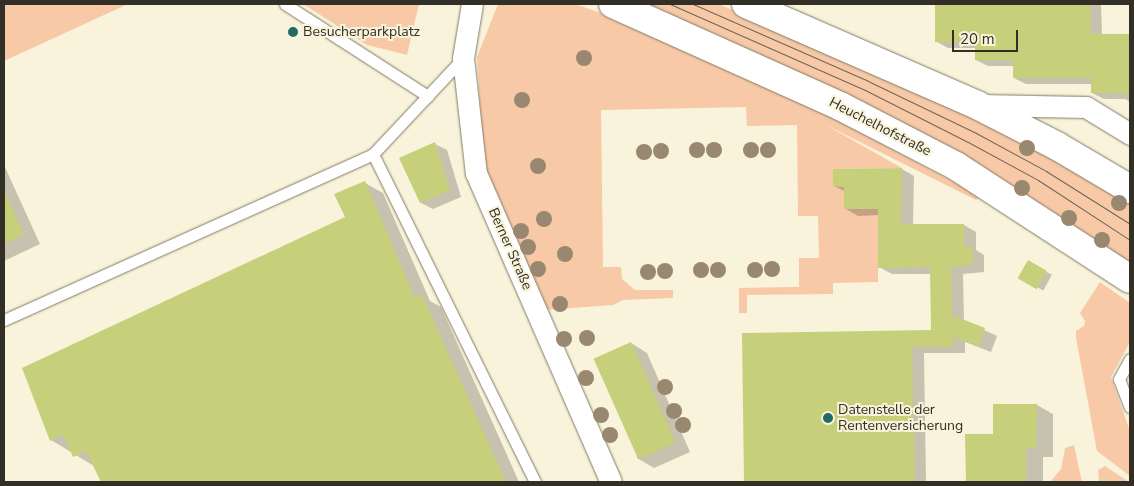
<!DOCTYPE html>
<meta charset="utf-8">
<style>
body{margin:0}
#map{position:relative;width:1134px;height:486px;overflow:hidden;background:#f9f3db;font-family:"Nunito Sans",sans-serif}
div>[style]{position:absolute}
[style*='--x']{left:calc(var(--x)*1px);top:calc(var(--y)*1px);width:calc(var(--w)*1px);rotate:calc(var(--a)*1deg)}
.green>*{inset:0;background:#f8c9a6}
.shadow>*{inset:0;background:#0003;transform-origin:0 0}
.building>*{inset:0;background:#c6cf79;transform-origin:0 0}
.roads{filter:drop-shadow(0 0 1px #807a65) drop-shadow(0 0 1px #807a65)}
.service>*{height:11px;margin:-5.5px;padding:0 5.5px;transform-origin:5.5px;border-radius:5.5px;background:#fff}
.minor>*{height:21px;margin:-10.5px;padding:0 10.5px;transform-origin:10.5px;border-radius:10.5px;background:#fff}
.secondary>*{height:28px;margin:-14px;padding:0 14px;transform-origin:14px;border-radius:14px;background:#fff}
.tram>*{height:1px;margin:-0.5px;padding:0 0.5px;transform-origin:0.5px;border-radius:0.5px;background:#6a6759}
.trees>*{width:16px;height:16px;margin:-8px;border-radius:50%;background:#99876f}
.dots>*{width:14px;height:14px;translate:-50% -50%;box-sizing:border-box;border:2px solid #f9f3db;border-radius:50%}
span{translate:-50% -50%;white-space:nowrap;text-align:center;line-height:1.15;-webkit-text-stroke:4px #f9f3db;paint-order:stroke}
.poi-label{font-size:14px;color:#312f26}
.left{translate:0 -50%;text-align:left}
.street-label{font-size:14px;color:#312f26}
.frame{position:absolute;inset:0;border:5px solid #312f26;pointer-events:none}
.scale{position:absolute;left:952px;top:30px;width:66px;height:22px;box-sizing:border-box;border:2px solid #312f26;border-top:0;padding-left:6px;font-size:15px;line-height:18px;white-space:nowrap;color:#312f26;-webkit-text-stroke:4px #f9f3db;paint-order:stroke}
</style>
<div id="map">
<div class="green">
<div style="clip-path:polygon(4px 4px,128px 4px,4px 61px)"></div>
<div style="clip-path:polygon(303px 4px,419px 4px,407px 55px,367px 45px)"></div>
<div style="clip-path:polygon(498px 4px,575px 4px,607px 15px,826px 114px,980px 196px,976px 200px,826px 125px,902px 168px,833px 169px,833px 186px,845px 187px,845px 209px,882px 209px,878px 225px,878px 282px,833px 283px,833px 294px,747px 295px,747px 313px,739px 313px,739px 288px,799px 287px,799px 258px,819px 258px,818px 216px,798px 216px,797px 125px,747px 126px,746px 107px,601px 110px,603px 267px,621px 267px,622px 279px,635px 290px,673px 290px,673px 298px,623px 300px,613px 305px,544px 310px,484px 170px,477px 57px)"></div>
<div style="clip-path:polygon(638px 4px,719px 4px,1012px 134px,1130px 202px,1130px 268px)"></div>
<div style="clip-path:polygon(1100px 282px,1130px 303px,1130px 342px,1111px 377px,1130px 431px,1130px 476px,1097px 451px,1076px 338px,1076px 331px,1084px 326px,1085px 321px,1080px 313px)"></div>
<div style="clip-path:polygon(1074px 445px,1082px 482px,1050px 482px,1061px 469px,1065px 448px)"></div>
<div style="clip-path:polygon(1105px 466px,1129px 482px,1099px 482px,1098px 470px)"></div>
</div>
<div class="shadow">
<div style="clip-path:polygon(937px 4px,1101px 4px,1102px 35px,1130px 35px,1130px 102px,1125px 99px,1104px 99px,1092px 93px,1092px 84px,1026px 84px,1014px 78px,1014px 66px,988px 66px,976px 60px,976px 48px,948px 48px,937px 42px)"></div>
<div style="clip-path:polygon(435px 144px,447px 150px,461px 197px,433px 209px,421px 203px)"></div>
<div style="clip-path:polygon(4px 165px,40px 244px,4px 261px)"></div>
<div style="clip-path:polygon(902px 169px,914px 176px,913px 226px,964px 225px,976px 232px,976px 250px,984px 255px,984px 272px,963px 274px,964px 321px,997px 336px,991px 352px,965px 342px,965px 353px,924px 353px,926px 482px,745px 482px,743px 334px,932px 331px,931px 274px,892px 274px,879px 267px,879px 215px,858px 216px,846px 209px,846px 192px,834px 186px,834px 170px)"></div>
<div style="clip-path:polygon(365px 183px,383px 193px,430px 301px,441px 307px,519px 482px,102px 482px,94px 466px,51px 440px,346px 217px)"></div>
<div style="left:1028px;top:262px;width:27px;height:18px;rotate:28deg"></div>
<div style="clip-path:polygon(631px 343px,647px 353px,690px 452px,654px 468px,637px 458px)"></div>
<div style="clip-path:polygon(1037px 405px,1053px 414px,1053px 457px,1043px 457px,1043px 482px,967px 482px,966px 435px,994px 435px)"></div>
</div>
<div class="building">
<div style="clip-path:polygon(935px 4px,1090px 4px,1091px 34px,1130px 34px,1130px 93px,1091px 93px,1091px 78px,1013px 78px,1013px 60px,975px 60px,975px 42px,935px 42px)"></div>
<div style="clip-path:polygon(435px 142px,450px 190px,420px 203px,399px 158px)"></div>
<div style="clip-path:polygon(902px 168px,901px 224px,964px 224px,964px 246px,973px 246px,973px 265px,951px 267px,952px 315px,985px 328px,979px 346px,953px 337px,953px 347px,912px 347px,915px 482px,744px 482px,742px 333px,931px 330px,930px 267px,878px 268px,878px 209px,844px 209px,844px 187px,833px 186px,833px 169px)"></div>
<div style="clip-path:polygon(365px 181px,415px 298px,422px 295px,506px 482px,101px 482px,86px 451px,73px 457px,63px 434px,50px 441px,22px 368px,345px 217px,334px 194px)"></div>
<div style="clip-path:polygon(4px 190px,24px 235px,4px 244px)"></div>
<div style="left:1028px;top:260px;width:22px;height:21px;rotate:30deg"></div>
<div style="left:631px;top:342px;width:110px;height:41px;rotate:66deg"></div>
<div style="clip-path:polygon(993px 404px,1037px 404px,1036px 448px,1026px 448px,1026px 482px,966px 482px,965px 434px,993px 434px)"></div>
</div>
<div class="roads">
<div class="service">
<div style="--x:285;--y:4;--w:170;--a:32.8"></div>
<div style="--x:373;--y:154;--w:366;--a:63.7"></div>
<div style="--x:4;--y:320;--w:405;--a:-24.2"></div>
<div style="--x:373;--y:154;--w:132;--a:-46.8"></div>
<div style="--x:1130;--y:359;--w:23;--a:119"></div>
<div style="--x:1119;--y:379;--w:30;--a:69"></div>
</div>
<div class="minor">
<div style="--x:472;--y:4;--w:55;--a:99.5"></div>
<div style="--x:463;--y:58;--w:116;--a:83.6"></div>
<div style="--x:476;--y:173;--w:337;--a:66.4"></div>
<div style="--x:980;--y:105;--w:106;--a:1.1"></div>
<div style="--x:1086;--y:107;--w:52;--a:31.5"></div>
</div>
<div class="secondary">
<div style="--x:613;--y:4;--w:249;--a:24.2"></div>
<div style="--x:840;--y:106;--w:131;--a:27.3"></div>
<div style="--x:956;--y:166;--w:207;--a:33"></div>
<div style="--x:746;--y:4;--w:252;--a:23.6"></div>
<div style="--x:977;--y:105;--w:90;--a:27.1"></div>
<div style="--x:1057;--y:146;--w:85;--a:30.5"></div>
</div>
</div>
<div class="tram">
<div style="--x:670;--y:4;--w:215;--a:23.8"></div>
<div style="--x:867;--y:91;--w:113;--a:26.8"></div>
<div style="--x:968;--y:142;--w:80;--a:28.5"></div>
<div style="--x:1038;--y:180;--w:110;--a:33.1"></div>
<div style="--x:693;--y:4;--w:191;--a:23.7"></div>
<div style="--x:868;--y:81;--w:120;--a:25.7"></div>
<div style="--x:976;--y:133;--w:80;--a:28.5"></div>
<div style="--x:1046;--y:171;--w:99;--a:32.2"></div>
</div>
<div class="trees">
<div style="left:584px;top:58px"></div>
<div style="left:522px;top:100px"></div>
<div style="left:1027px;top:148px"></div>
<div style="left:697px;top:150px"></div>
<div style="left:714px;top:150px"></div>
<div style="left:751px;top:150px"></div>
<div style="left:768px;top:150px"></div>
<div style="left:661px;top:151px"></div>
<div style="left:644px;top:152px"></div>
<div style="left:538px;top:166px"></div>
<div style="left:1022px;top:188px"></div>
<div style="left:1119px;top:203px"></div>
<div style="left:1069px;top:218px"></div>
<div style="left:544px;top:219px"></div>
<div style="left:521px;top:231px"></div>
<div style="left:1102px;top:240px"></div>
<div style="left:528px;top:247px"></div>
<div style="left:565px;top:254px"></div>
<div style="left:538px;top:269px"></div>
<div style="left:772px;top:269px"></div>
<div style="left:701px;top:270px"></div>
<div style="left:718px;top:270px"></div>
<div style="left:755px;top:270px"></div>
<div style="left:665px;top:271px"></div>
<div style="left:648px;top:272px"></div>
<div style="left:560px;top:304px"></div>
<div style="left:587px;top:338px"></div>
<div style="left:564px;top:339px"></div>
<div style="left:586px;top:378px"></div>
<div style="left:665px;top:387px"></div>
<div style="left:674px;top:411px"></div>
<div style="left:601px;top:415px"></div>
<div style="left:683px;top:425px"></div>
<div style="left:610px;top:435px"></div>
</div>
<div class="dots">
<div style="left:293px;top:32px;background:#206b66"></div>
<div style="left:828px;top:418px;background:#206b66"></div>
</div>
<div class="poi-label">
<span class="left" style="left:303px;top:32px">Besucherparkplatz</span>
<span class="left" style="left:838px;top:418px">Datenstelle der<br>Rentenversicherung</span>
</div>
<div class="street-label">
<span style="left:880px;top:127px;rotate:27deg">Heuchelhofstraße</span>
<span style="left:510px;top:249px;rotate:66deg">Berner Straße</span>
</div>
<div class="frame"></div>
<div class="scale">20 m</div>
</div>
